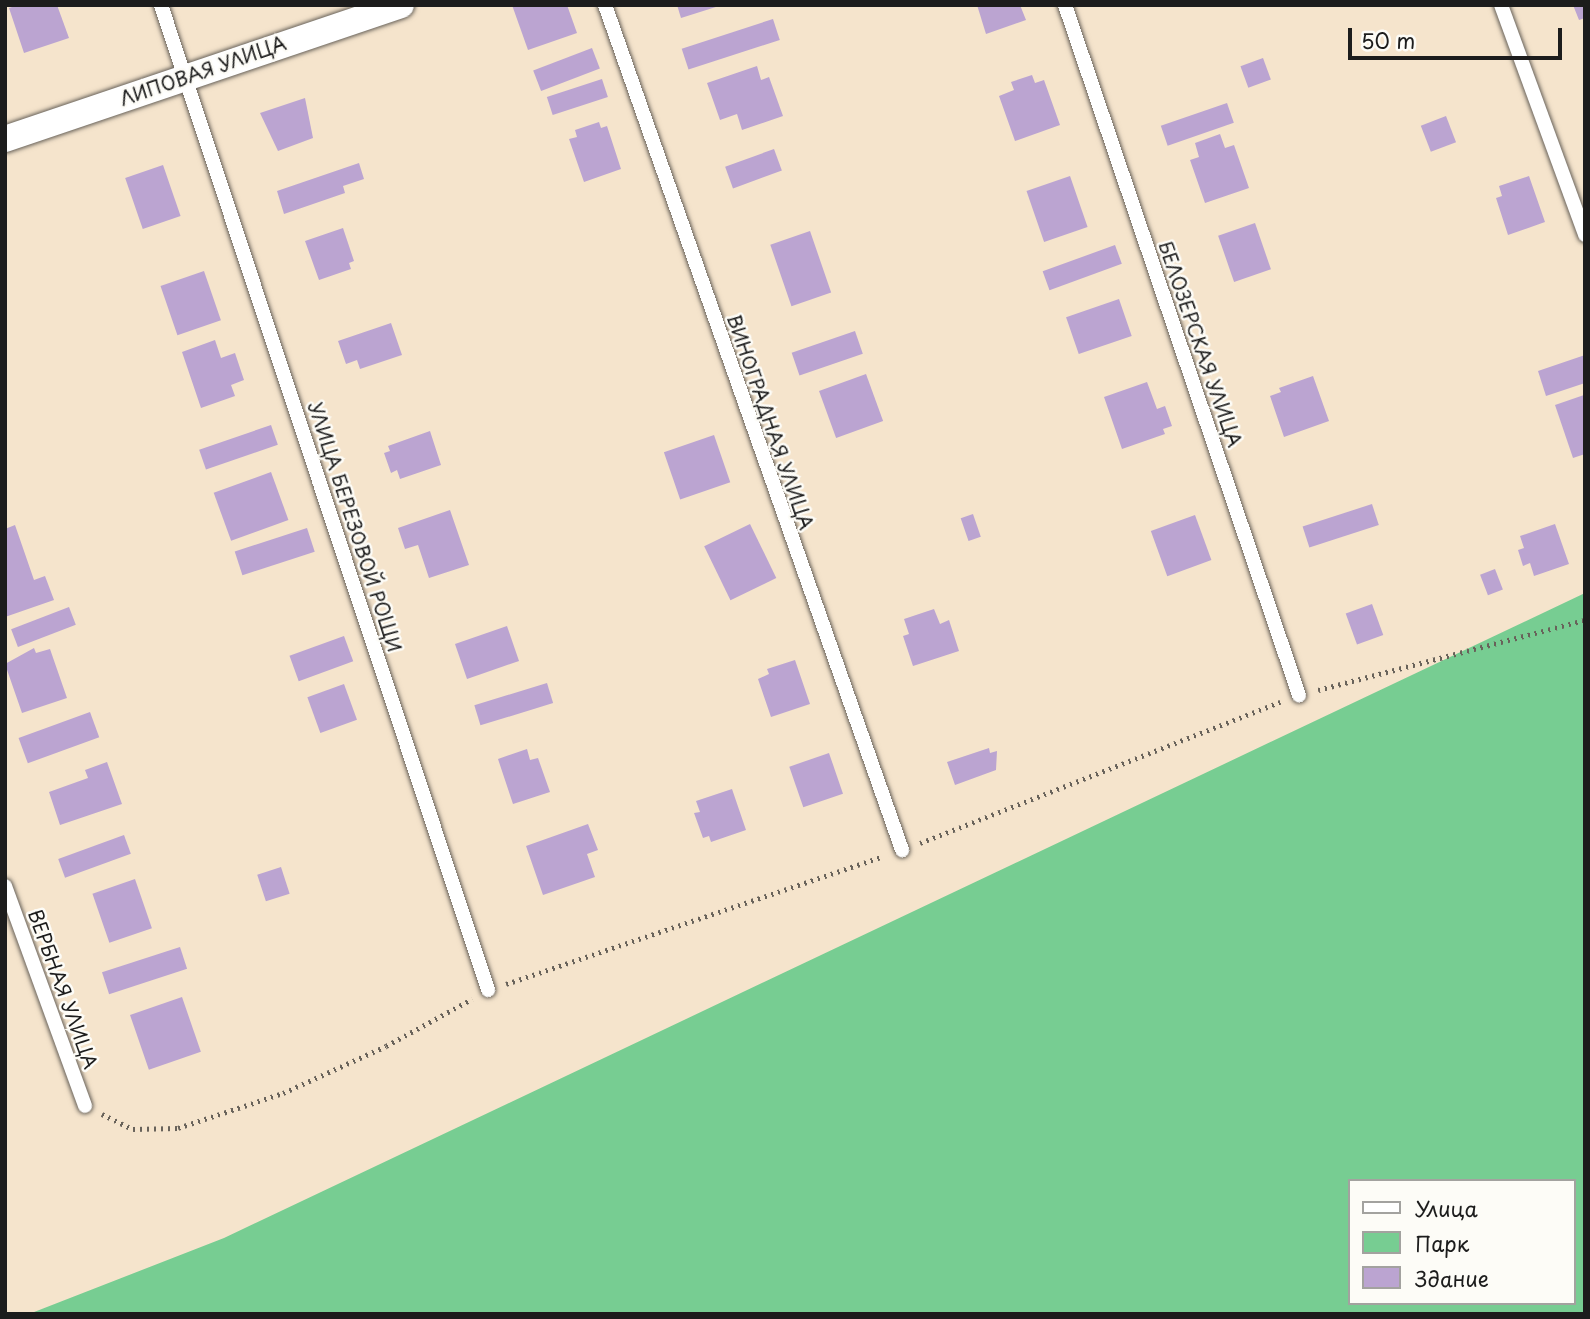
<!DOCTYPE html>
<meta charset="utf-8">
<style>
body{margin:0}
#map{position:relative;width:1590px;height:1319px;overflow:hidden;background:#f5e4cc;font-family:"Playpen Sans",sans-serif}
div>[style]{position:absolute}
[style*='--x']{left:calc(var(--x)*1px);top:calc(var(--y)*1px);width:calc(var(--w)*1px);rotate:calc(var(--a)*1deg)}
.green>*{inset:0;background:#77cd92}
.building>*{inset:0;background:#bba4d1;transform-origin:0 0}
.path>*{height:4.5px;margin-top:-2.25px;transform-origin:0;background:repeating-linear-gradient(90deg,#68625a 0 2px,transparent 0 7px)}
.roads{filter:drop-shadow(0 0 2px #68625a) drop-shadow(0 0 2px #68625a)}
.lane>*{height:14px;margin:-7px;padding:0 7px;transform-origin:7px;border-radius:7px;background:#fff}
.street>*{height:26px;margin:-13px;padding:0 13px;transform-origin:13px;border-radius:13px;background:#fff}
span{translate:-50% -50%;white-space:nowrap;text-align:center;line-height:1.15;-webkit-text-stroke:5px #fdfcf7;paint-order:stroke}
.street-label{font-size:19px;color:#1c1c1c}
.frame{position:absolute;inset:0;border:7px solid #1c1c1c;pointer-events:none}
.legend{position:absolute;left:1348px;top:1179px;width:228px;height:126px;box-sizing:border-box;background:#fdfcf7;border:2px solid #a3a29f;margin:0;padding:9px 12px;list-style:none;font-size:21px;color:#1c1c1c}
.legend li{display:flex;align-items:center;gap:14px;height:35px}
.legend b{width:35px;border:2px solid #a3a29f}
.scale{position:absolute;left:1348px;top:28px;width:214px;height:32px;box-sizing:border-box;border:4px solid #1c1c1c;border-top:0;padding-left:9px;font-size:21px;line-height:24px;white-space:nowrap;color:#1c1c1c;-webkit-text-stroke:5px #fdfcf7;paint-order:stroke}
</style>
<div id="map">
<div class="green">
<div style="clip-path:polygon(evenodd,1585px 593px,1585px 1314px,29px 1314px,224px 1238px,1585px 593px,1350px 1181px,1574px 1181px,1574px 1303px,1350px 1303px,1350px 1181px)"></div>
</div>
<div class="building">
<div style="clip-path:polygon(18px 5px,57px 5px,69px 38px,24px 53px,9px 8px)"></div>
<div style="clip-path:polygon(512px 5px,567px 5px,577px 33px,528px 50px)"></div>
<div style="clip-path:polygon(677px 5px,719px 5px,719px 6px,681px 18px)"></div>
<div style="clip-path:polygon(977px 5px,1020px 5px,1026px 20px,986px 34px)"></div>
<div style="clip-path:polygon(1573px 5px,1585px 5px,1585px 18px,1579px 20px)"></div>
<div style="left:773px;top:19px;width:22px;height:96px;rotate:72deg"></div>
<div style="left:592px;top:48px;width:22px;height:63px;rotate:69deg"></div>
<div style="left:1263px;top:58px;width:23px;height:24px;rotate:70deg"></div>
<div style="clip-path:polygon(757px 66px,761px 80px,769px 77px,783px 116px,742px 130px,737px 114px,720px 120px,707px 83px)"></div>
<div style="clip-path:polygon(1032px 75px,1035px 83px,1044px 80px,1060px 125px,1015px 141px,999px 96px,1014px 90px,1011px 82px)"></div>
<div style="left:602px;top:79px;width:19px;height:58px;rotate:72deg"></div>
<div style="clip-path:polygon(305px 98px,313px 138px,278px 151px,260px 113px)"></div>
<div style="left:1227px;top:103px;width:21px;height:70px;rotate:71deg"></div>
<div style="left:1446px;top:116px;width:28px;height:27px;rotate:69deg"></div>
<div style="clip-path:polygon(599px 122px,601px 128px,607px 126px,621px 169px,584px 182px,569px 139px,577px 137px,575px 130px)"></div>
<div style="clip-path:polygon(1220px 134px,1225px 148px,1234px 145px,1249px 188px,1205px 203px,1190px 160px,1199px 157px,1195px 143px)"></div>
<div style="left:774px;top:149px;width:23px;height:52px;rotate:70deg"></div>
<div style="clip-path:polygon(359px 163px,364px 179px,343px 186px,345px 193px,284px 214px,277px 191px)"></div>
<div style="left:163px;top:165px;width:54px;height:40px;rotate:71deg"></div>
<div style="left:1070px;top:176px;width:54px;height:46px;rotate:71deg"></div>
<div style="clip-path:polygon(1529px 176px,1545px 222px,1508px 235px,1496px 198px,1502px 196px,1499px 186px)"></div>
<div style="left:1255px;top:223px;width:49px;height:39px;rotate:71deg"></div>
<div style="clip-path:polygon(343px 228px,354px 261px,349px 263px,351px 269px,319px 280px,305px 241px)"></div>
<div style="left:810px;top:231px;width:65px;height:42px;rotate:71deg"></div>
<div style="left:1115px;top:245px;width:20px;height:77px;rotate:70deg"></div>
<div style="left:204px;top:271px;width:52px;height:46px;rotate:71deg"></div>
<div style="left:1119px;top:299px;width:39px;height:56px;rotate:71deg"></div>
<div style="clip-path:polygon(391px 323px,402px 355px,360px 369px,357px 360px,346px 364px,338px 341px)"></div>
<div style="left:855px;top:331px;width:24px;height:67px;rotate:71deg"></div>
<div style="clip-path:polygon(215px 340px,221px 358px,235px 353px,244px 380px,231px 385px,235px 396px,201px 408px,182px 352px)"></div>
<div style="clip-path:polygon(1585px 355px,1585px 383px,1546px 396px,1538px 371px)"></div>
<div style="left:866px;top:374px;width:50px;height:50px;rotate:70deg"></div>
<div style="clip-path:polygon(1313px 376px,1329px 421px,1284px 437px,1270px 396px,1281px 392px,1279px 388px)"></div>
<div style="clip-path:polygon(1147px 382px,1157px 409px,1165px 406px,1172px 426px,1163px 429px,1165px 434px,1122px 449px,1104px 397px)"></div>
<div style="clip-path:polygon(1584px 395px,1585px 454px,1573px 458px,1555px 405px)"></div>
<div style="left:271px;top:425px;width:21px;height:76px;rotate:71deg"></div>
<div style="clip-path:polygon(430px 431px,441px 465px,400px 479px,397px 470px,391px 473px,384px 453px,390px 451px,388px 446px)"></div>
<div style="left:714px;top:435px;width:50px;height:53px;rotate:71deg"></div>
<div style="left:271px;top:472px;width:51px;height:61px;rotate:70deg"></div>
<div style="left:1372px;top:504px;width:22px;height:73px;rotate:72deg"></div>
<div style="clip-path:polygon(450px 510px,469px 565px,429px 578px,418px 545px,405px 549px,398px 528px)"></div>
<div style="left:973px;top:514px;width:24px;height:13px;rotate:71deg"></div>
<div style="left:1195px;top:515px;width:48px;height:47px;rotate:70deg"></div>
<div style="left:750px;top:524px;width:60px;height:51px;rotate:64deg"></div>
<div style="clip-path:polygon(1555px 524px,1569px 564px,1534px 576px,1530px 563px,1523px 566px,1518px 550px,1524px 548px,1520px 536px)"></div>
<div style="clip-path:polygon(15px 525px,34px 580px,45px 576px,54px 600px,5px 617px,5px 529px)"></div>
<div style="left:307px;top:528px;width:25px;height:76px;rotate:72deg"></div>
<div style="left:1495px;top:569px;width:22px;height:16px;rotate:69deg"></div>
<div style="left:1372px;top:604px;width:33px;height:28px;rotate:70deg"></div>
<div style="left:69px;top:607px;width:19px;height:62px;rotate:69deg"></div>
<div style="clip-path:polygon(934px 609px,940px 624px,949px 620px,959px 651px,913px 666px,903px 636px,909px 634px,904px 619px)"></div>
<div style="left:507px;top:626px;width:37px;height:55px;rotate:71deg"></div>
<div style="left:344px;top:636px;width:27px;height:58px;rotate:70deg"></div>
<div style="clip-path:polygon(34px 648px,36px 653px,50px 649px,67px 698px,22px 713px,5px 664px)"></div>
<div style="clip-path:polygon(795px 660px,810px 704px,771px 717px,758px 679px,769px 674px,767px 669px)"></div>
<div style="left:547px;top:683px;width:21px;height:76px;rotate:73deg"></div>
<div style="left:344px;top:684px;width:38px;height:39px;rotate:70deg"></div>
<div style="left:90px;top:712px;width:27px;height:76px;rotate:70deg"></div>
<div style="clip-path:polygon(989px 748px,990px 753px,997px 751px,996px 770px,955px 785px,947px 762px)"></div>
<div style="clip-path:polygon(527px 749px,530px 760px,538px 758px,550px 792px,513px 804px,498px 759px)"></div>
<div style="left:829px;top:753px;width:43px;height:42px;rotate:71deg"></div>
<div style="clip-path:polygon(107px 762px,122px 804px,60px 825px,49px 792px,88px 778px,85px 770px)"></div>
<div style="clip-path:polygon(732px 789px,746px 830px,711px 842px,709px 836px,703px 838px,694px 813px,700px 812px,696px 801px)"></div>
<div style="clip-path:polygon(588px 824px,598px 850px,587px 854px,595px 877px,543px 895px,526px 846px)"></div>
<div style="left:124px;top:835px;width:20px;height:70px;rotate:70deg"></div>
<div style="left:281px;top:867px;width:28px;height:25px;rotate:72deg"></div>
<div style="left:135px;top:879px;width:52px;height:45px;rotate:71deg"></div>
<div style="left:180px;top:947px;width:23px;height:82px;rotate:72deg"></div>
<div style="left:182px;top:997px;width:58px;height:55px;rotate:71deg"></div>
</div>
<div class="path">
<div style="--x:1318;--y:690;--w:276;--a:-14.7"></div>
<div style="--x:920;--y:843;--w:387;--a:-21.4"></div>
<div style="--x:506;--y:984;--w:397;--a:-18.7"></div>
<div style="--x:102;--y:1114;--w:34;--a:26"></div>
<div style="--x:133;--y:1129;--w:45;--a:-1.3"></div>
<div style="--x:178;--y:1128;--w:111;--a:-18.4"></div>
<div style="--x:283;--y:1093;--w:113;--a:-24.5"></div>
<div style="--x:386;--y:1046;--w:98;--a:-28.7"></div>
</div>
<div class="roads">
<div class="lane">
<div style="--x:161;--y:5;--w:1038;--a:71.63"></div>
<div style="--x:605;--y:5;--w:896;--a:70.63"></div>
<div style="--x:1065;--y:5;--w:729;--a:71.27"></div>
<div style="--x:1501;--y:5;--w:245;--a:69.9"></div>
<div style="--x:5;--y:886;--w:234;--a:70"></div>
</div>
<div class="street">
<div style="--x:5;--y:139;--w:418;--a:-18.7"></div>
</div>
</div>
<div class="street-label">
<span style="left:203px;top:71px;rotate:-19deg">ЛИПОВАЯ УЛИЦА</span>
<span style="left:1200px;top:344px;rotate:71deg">БЕЛОЗЕРСКАЯ УЛИЦА</span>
<span style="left:770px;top:422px;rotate:71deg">ВИНОГРАДНАЯ УЛИЦА</span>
<span style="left:355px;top:527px;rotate:72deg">УЛИЦА БЕРЕЗОВОЙ РОЩИ</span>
<span style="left:63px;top:989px;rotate:70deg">ВЕРБНАЯ УЛИЦА</span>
</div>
<div class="frame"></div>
<ul class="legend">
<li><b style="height:9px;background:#fff"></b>Улица</li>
<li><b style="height:19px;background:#77cd92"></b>Парк</li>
<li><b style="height:19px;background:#bba4d1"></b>Здание</li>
</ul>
<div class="scale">50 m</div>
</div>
